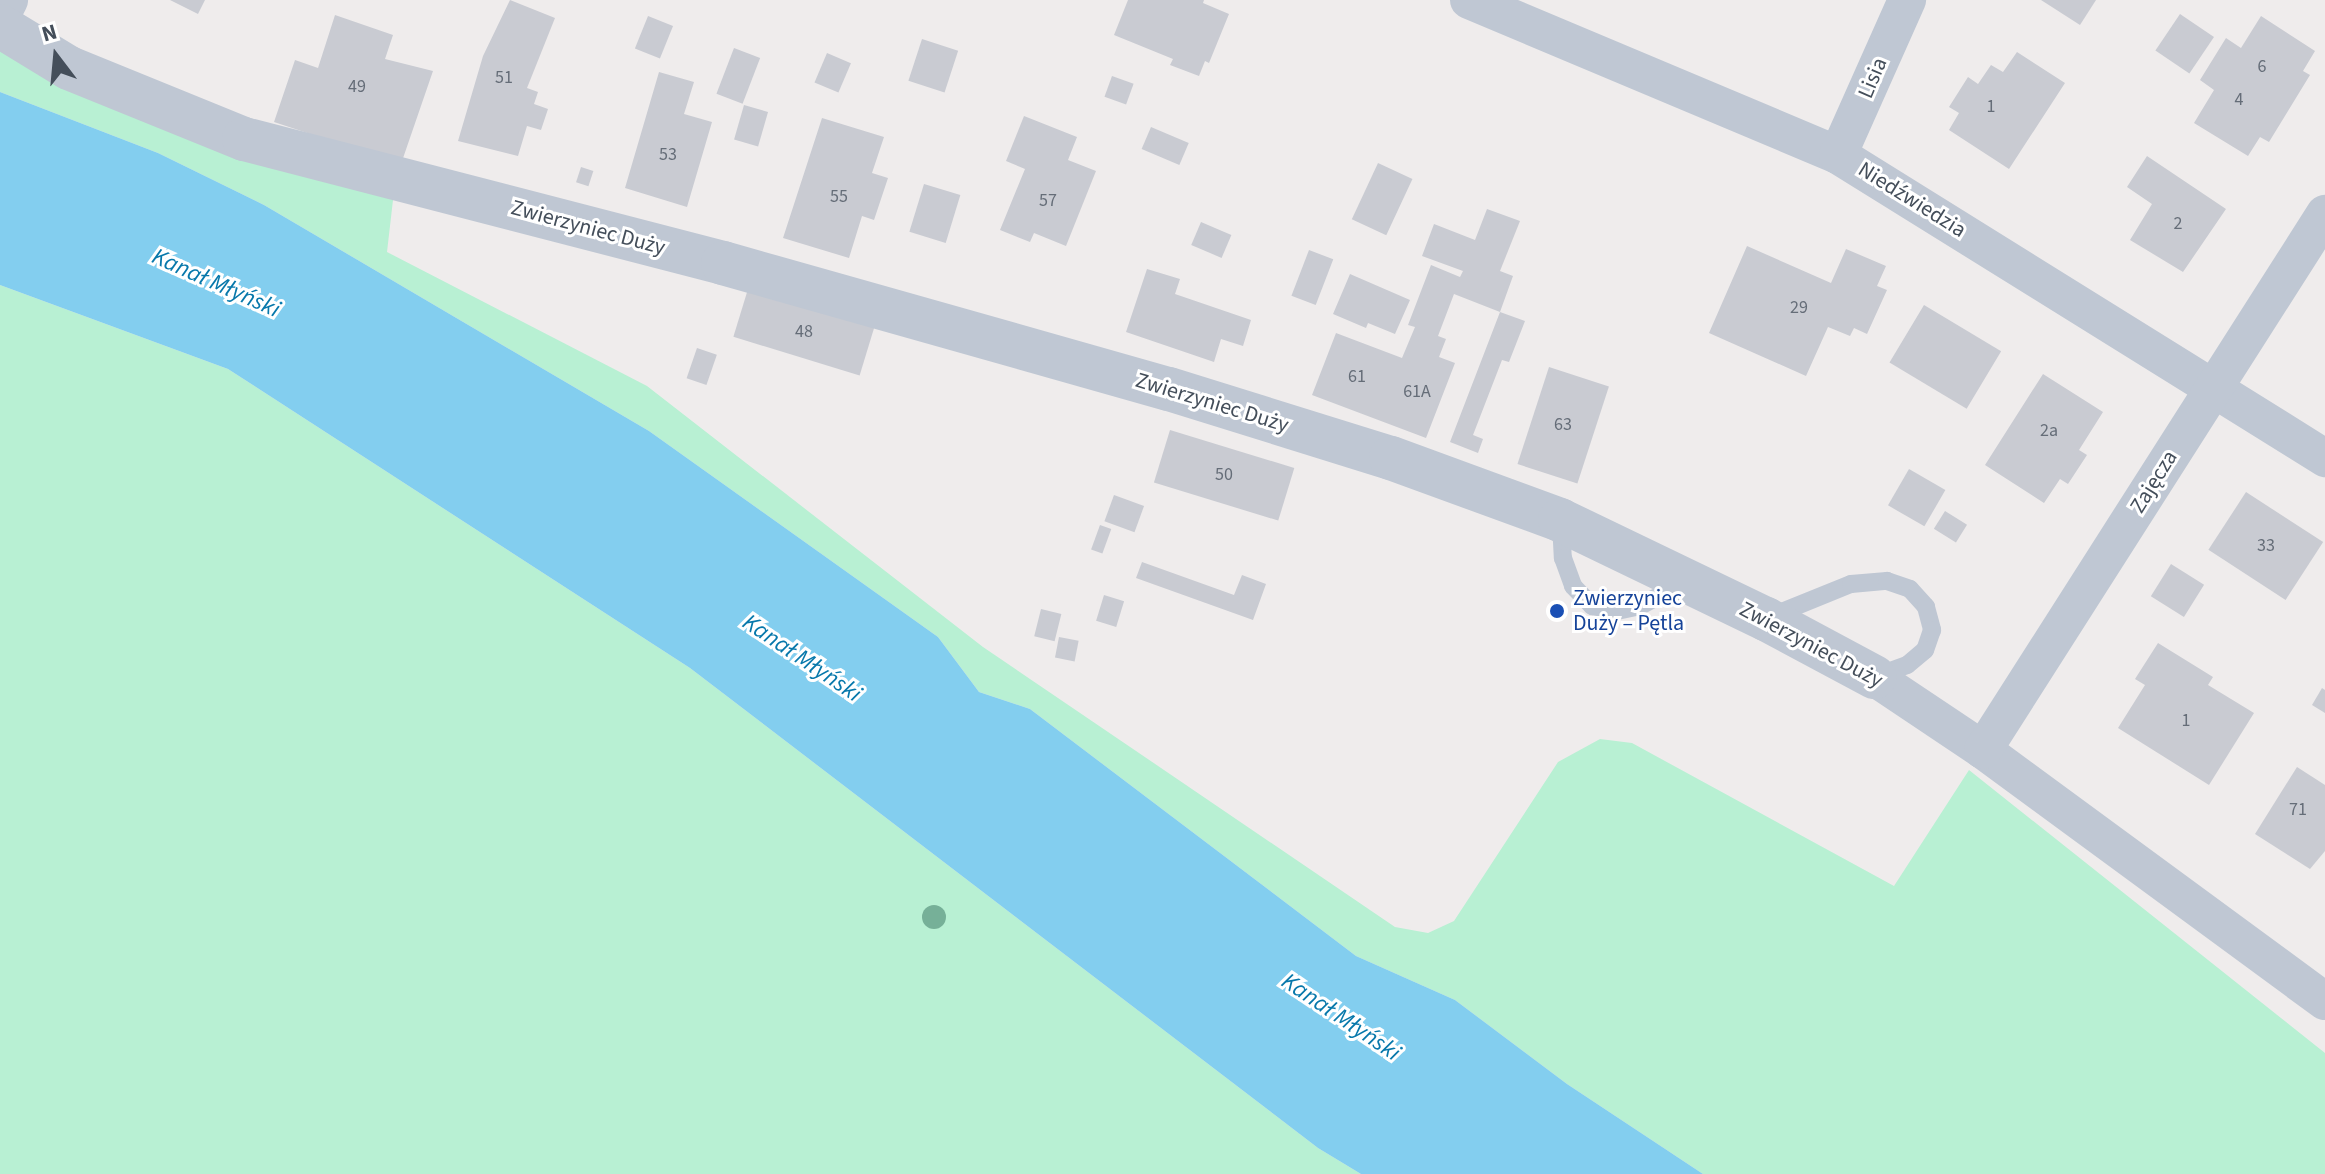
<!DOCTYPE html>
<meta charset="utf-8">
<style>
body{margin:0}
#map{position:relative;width:2325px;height:1174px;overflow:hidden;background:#efecec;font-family:"Source Sans 3",sans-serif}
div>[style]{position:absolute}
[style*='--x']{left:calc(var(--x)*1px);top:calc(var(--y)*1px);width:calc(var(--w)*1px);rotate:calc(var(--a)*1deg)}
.green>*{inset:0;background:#b8f0d3}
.water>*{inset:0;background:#83ceef}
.building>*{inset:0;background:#c9cbd2;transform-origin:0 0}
.service>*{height:18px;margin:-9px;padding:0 9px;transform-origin:9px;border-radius:9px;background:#bfc7d3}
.minor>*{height:38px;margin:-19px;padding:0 19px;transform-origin:19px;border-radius:19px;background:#bfc7d3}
.tertiary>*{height:44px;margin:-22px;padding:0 22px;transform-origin:22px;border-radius:22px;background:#bfc7d3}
.trees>*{width:24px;height:24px;margin:-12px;border-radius:50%;background:#76b098}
.dots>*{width:22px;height:22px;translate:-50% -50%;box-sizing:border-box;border:4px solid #fff;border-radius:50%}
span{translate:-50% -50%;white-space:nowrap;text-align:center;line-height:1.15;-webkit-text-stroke:6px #fff;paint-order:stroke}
.number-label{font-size:18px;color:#656d78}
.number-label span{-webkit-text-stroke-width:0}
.street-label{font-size:22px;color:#444e5a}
.transit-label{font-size:22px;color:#164399}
.left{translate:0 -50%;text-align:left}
.water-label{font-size:24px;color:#0778ab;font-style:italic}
.north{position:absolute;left:16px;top:16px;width:80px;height:80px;-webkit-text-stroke:6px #fff;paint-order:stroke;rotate:344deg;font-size:22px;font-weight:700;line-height:32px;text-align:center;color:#444e5a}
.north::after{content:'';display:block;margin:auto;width:28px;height:36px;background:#444e5a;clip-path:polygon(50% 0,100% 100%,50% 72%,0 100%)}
</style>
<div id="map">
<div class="green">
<div style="clip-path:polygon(0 51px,393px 200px,387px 252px,647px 386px,983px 647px,1395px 927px,1428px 933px,1454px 921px,1558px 762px,1600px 739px,1632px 743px,1894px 886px,1969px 770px,2325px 1053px,2325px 1174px,1703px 1174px,1567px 1084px,1455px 1000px,1356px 956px,1030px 709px,979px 692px,938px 637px,649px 431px,264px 205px,158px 153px,0 92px)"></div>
<div style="clip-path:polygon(0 285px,228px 369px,690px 668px,1318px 1148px,1361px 1174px,0 1174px)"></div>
</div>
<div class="water">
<div style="clip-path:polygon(0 92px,158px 153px,264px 205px,649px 431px,938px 637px,979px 692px,1030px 709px,1356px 956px,1455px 1000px,1567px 1084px,1703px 1174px,1361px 1174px,1318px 1148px,690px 668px,228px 369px,0 285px)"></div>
</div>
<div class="building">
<div style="clip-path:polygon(170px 0,205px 0,198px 14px)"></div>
<div style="clip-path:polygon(510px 0,555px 18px,527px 88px,538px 92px,534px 104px,548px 109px,541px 130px,527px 126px,518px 156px,458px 141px,483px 56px)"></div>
<div style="clip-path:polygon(1128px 0,1204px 0,1203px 3px,1229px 14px,1209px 63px,1205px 61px,1199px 76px,1170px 65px,1173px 59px,1114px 35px)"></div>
<div style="clip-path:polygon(2041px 0,2096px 0,2080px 25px)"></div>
<div style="left:2180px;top:14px;width:41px;height:44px;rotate:34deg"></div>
<div style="clip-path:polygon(335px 15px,393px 35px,385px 59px,433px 71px,401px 164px,274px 122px,295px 60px,318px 68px)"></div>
<div style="left:648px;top:16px;width:27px;height:35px;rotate:22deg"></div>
<div style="clip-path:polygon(2261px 16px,2315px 51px,2303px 71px,2310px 75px,2269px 142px,2260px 137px,2248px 156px,2194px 123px,2214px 90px,2200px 80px,2226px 38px,2241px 48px)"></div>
<div style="left:922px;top:39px;width:38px;height:44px;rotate:18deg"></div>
<div style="left:734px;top:48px;width:28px;height:49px;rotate:21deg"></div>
<div style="clip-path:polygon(2017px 52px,2065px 83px,2009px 169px,1949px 130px,1959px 113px,1949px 107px,1968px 77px,1978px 84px,1991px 65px,2003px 72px)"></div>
<div style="left:827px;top:53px;width:26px;height:32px;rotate:23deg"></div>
<div style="clip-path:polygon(659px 72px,694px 82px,684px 114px,712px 122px,687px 207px,625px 188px)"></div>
<div style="left:1112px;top:76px;width:23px;height:22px;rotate:20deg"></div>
<div style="left:744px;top:105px;width:25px;height:36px;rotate:16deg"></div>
<div style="clip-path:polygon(1024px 116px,1077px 137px,1068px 160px,1096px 171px,1066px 246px,1034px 233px,1030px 242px,1000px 230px,1025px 169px,1006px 161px)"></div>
<div style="clip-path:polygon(822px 118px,884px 137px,872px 173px,888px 178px,874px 220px,862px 216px,849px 258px,783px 238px)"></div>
<div style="left:1151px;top:127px;width:41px;height:24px;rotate:23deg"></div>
<div style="clip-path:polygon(2147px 156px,2226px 209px,2183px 272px,2130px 240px,2152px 204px,2127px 187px)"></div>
<div style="left:1378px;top:163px;width:38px;height:62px;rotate:25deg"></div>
<div style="left:581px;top:167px;width:13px;height:16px;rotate:18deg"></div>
<div style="left:924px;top:184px;width:38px;height:50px;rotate:17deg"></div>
<div style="clip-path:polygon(1487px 209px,1520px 221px,1500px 271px,1513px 276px,1500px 312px,1454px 294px,1438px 336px,1446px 339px,1439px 357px,1455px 363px,1426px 438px,1312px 395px,1336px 333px,1402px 358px,1415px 327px,1408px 325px,1431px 265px,1460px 277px,1463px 271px,1422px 256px,1434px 224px,1475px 240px)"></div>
<div style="left:1201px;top:222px;width:33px;height:25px;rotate:23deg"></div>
<div style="clip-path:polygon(1747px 246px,1831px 283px,1846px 249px,1886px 266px,1877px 286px,1887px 290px,1867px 334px,1854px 328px,1850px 336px,1828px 327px,1806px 376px,1709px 333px)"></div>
<div style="left:1309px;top:250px;width:26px;height:49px;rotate:21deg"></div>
<div style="clip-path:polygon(1147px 269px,1180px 279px,1175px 294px,1251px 320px,1243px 346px,1221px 339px,1214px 362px,1126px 332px)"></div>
<div style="clip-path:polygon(1350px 274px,1410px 300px,1395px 334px,1368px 323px,1366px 328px,1333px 314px)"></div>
<div style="left:748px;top:289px;width:132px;height:50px;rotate:17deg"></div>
<div style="left:1924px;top:305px;width:90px;height:67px;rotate:31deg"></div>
<div style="clip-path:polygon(1500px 312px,1525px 321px,1509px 362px,1502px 360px,1473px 435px,1483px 439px,1478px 453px,1450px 442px)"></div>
<div style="left:697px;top:348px;width:21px;height:32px;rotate:19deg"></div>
<div style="left:1549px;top:367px;width:63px;height:102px;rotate:18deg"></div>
<div style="clip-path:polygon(2043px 374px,2103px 412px,2079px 450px,2087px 455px,2068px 484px,2060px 479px,2044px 503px,1985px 465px)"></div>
<div style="left:1170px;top:430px;width:130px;height:55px;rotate:17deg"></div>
<div style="left:1909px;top:469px;width:42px;height:42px;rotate:30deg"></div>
<div style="left:2246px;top:492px;width:92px;height:69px;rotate:33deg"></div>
<div style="left:1114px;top:495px;width:32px;height:28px;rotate:20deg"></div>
<div style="left:1945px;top:511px;width:26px;height:21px;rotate:32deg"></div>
<div style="left:1100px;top:525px;width:12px;height:26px;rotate:20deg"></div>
<div style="clip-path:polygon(1142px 562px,1234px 595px,1242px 575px,1266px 584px,1253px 620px,1136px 578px)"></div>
<div style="left:2171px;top:564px;width:39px;height:38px;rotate:32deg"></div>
<div style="left:1104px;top:595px;width:21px;height:27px;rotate:17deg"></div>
<div style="left:1041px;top:609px;width:21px;height:28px;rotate:14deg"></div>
<div style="left:1059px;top:637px;width:20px;height:21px;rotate:11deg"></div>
<div style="clip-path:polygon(2158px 643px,2213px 677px,2208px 685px,2254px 713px,2209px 785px,2118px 728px,2145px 685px,2135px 679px)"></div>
<div style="clip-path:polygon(2322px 688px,2325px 690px,2325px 713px,2312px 705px)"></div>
<div style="clip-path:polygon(2297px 767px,2325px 785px,2325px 851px,2310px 869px,2255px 834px)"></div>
</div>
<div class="service">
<div style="--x:1561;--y:523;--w:35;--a:87"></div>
<div style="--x:1563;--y:558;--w:30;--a:70"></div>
<div style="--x:1573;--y:586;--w:28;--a:46"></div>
<div style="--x:1592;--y:606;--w:25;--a:11"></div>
<div style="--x:1617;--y:611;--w:24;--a:-12"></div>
<div style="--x:1640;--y:606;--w:24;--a:-28"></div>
<div style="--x:1661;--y:595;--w:25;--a:-43"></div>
<div style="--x:1772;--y:616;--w:85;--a:-22.1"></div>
<div style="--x:1851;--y:584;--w:36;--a:-5"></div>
<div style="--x:1887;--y:581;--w:24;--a:19"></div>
<div style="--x:1910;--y:589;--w:24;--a:48"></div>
<div style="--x:1926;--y:607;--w:24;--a:75"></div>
<div style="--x:1932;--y:630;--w:21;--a:109"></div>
<div style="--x:1925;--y:650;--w:23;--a:140"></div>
<div style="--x:1907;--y:665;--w:33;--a:160"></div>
</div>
<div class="minor">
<div style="--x:1469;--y:0;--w:400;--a:22.8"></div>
<div style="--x:1838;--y:155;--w:574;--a:31.89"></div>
<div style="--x:0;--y:18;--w:20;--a:-63"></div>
<div style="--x:1838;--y:155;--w:170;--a:-66"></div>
<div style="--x:1874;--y:677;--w:131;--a:33.8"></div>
<div style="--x:1983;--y:750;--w:424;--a:36.3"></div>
<div style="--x:1983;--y:750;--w:636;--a:-57.46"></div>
</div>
<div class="tertiary">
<div style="--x:0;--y:26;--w:81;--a:31.3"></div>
<div style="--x:69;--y:68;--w:189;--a:22.1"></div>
<div style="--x:244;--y:139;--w:495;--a:14.5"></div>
<div style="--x:723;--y:263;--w:463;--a:15.8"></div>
<div style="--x:1169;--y:389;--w:232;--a:17.3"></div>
<div style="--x:1391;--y:458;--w:180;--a:20.1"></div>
<div style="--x:1560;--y:520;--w:229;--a:25.7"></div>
<div style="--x:1766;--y:619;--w:123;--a:28.2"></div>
</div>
<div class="trees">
<div style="left:934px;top:917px"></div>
</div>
<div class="dots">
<div style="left:1557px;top:611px;background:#1a4fb4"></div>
</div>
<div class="number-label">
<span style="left:2262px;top:67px">6</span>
<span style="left:504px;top:78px">51</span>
<span style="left:357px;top:87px">49</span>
<span style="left:2239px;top:100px">4</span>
<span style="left:1991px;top:107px">1</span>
<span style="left:668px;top:155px">53</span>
<span style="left:839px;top:197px">55</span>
<span style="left:1048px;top:201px">57</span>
<span style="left:2178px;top:224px">2</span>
<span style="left:1799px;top:308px">29</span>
<span style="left:804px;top:332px">48</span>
<span style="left:1357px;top:377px">61</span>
<span style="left:1417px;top:392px">61A</span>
<span style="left:1563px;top:425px">63</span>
<span style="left:2049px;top:431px">2a</span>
<span style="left:1224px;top:475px">50</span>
<span style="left:2266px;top:546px">33</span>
<span style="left:2186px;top:721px">1</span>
<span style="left:2298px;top:810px">71</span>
</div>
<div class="street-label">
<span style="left:1873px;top:78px;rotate:-67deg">Lisia</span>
<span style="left:1912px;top:200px;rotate:32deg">Niedźwiedzia</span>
<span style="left:588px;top:228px;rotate:15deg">Zwierzyniec Duży</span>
<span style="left:1212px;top:403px;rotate:17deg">Zwierzyniec Duży</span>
<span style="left:2154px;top:482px;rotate:-58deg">Zajęcza</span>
<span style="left:1811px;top:645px;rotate:28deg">Zwierzyniec Duży</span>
</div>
<div class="transit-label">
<span class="left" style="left:1573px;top:611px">Zwierzyniec<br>Duży – Pętla</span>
</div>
<div class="water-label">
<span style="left:216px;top:283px;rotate:24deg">Kanał Młyński</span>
<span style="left:802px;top:658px;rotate:34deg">Kanał Młyński</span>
<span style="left:1341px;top:1017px;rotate:34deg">Kanał Młyński</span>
</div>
<div class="north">N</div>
</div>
